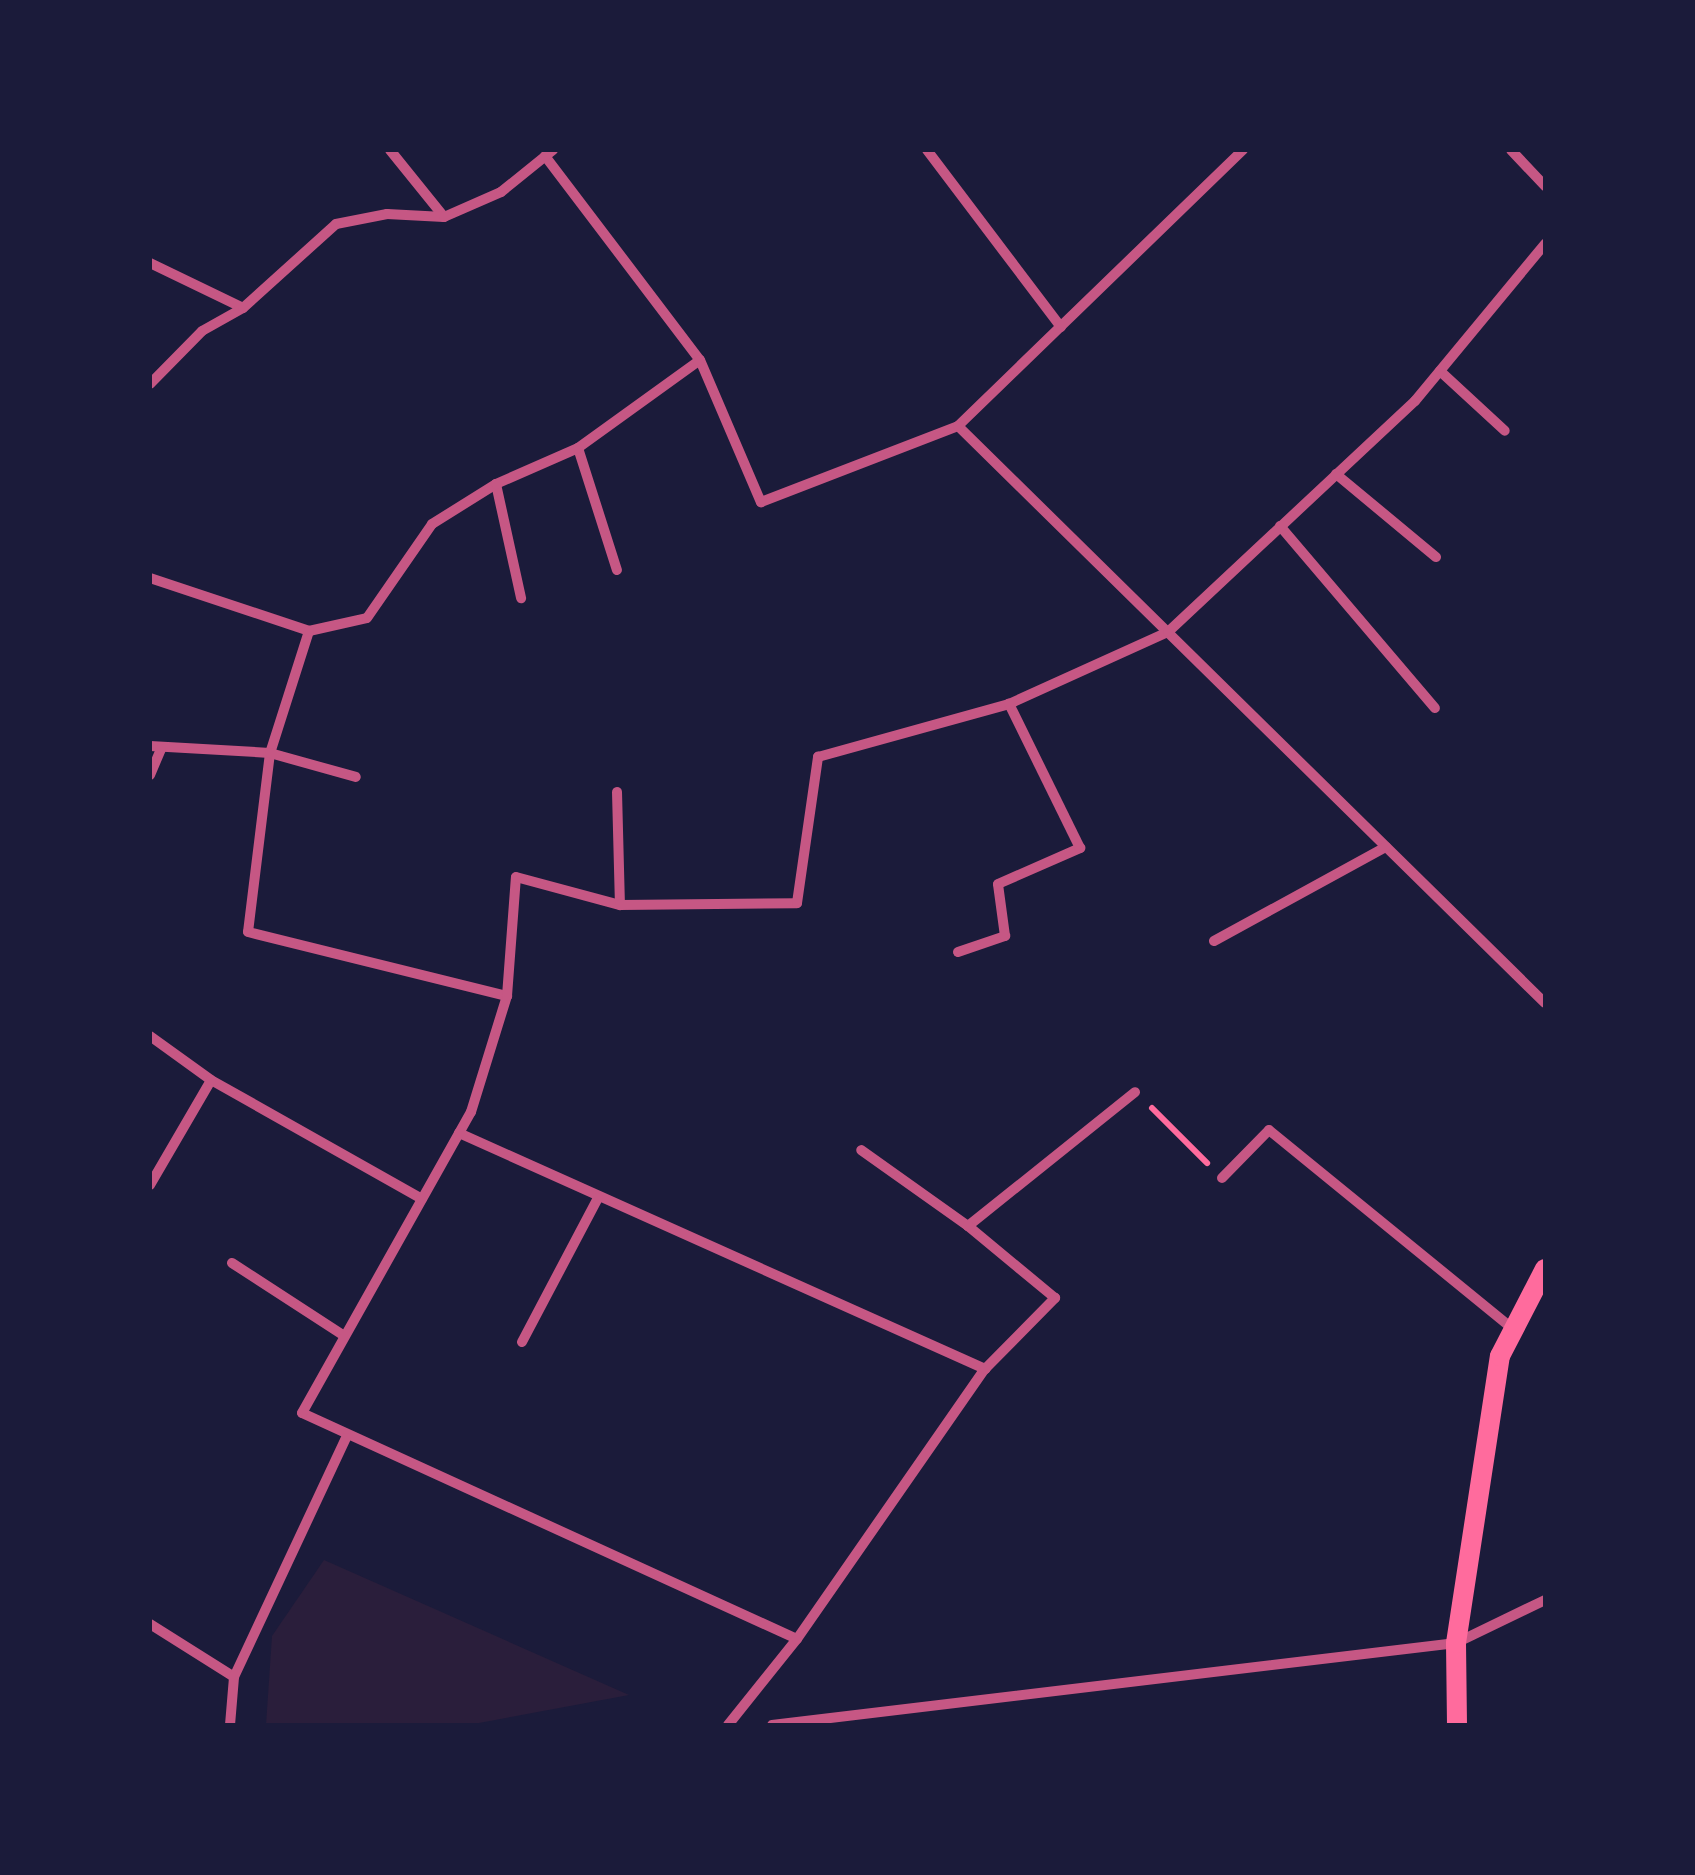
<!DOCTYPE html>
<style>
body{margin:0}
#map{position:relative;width:1695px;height:1875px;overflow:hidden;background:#1b1b3a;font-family:Arial,sans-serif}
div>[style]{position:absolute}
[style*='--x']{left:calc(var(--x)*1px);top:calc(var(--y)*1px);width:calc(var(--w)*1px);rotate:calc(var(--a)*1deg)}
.green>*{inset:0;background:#2a1e3b}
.path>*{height:6px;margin:-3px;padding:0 3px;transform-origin:3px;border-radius:3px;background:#ff6b9d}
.minor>*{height:10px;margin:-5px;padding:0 5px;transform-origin:5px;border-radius:5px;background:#c65784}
.secondary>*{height:20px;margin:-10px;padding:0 10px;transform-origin:10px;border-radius:10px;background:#ff6b9d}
span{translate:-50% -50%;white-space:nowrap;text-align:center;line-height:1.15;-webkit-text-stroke:8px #1b1b3a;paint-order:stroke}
.frame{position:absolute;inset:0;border:152px solid #1b1b3a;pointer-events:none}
</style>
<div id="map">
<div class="green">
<div style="clip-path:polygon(324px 1560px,629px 1695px,468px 1725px,266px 1725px,272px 1636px)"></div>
</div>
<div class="path">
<div style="--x:1152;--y:1108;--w:78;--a:45"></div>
</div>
<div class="minor">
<div style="--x:390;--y:150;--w:86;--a:51.1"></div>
<div style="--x:927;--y:150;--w:222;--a:52.9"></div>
<div style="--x:1511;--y:150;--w:50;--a:46.6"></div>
<div style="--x:545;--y:156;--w:256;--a:52.8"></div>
<div style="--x:700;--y:360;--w:155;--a:66.8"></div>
<div style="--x:761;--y:502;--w:211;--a:-21.1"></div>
<div style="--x:958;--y:426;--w:397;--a:-44.1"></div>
<div style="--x:150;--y:263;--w:103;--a:25.8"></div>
<div style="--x:1440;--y:371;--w:88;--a:42.7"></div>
<div style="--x:150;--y:384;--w:74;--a:-45.5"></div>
<div style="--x:202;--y:331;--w:47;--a:-29.3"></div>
<div style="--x:243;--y:308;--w:125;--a:-42.1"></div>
<div style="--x:336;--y:224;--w:52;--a:-11.1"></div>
<div style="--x:387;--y:214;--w:57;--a:3"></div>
<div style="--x:444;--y:217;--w:62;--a:-23.7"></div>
<div style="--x:501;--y:192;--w:67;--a:-38.9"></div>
<div style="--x:958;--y:426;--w:823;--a:44.51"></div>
<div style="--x:578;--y:448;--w:128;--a:72.3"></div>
<div style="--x:1336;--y:474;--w:130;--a:39.7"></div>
<div style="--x:496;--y:484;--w:117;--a:77.6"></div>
<div style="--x:1280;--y:526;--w:239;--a:49.6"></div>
<div style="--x:150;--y:578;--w:168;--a:18.4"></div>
<div style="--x:309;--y:631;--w:59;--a:-12.6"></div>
<div style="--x:367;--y:618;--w:114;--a:-55.3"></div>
<div style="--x:432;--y:524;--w:75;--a:-32"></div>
<div style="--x:496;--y:484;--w:90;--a:-23.7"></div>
<div style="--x:578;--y:448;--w:150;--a:-35.8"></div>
<div style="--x:309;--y:631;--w:128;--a:107.7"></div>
<div style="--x:270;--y:753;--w:180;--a:97"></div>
<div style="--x:248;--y:932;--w:267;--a:13.9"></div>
<div style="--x:150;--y:746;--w:120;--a:3.3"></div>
<div style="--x:270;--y:753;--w:89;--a:15.6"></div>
<div style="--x:150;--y:775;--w:28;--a:-67"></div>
<div style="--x:617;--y:792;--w:113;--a:88.5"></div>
<div style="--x:1214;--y:941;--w:196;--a:-28.7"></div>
<div style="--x:958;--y:952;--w:50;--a:-18.8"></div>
<div style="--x:1005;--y:936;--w:52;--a:-97.7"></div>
<div style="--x:998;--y:884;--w:90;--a:-23.7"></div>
<div style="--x:1080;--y:848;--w:161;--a:-116.2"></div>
<div style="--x:150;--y:1036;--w:75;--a:35.8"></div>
<div style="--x:211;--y:1080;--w:242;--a:29.4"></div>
<div style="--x:459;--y:1133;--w:577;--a:24.16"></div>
<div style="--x:1222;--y:1178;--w:67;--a:-45.6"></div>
<div style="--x:1269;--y:1130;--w:315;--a:39.2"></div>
<div style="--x:150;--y:1185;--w:121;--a:-59.8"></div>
<div style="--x:968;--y:1226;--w:214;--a:-38.7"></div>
<div style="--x:232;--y:1263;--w:132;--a:33"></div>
<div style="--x:522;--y:1342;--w:163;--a:-62.2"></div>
<div style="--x:150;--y:1624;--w:99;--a:32.2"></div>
<div style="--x:797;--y:1639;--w:544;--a:-155.46"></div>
<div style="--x:302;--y:1413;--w:345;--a:-60.7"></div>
<div style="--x:471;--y:1112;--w:121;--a:-72.8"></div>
<div style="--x:507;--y:996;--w:119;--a:-85.7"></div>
<div style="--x:516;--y:877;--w:108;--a:15.1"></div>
<div style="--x:620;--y:905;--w:177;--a:-0.6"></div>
<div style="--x:797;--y:903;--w:148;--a:-81.8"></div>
<div style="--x:818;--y:757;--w:198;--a:-15.5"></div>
<div style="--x:1009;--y:704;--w:175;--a:-24.4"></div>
<div style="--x:1168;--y:632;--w:338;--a:-43.1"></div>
<div style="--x:1415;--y:401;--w:204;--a:-50.4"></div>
<div style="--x:230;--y:1725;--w:48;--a:-85.2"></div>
<div style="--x:234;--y:1677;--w:264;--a:-64.9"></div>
<div style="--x:728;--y:1725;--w:110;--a:-51.3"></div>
<div style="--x:797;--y:1639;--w:329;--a:-55.2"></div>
<div style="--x:985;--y:1369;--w:100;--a:-45.4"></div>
<div style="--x:1055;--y:1298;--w:113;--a:-140.4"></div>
<div style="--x:968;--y:1226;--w:131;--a:-144.6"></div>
<div style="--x:772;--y:1725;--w:689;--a:-6.84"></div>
<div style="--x:1456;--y:1643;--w:99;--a:-25.8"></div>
</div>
<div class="secondary">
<div style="--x:1457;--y:1725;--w:82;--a:-90.7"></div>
<div style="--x:1456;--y:1643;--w:290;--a:-81.3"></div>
<div style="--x:1500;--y:1356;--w:98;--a:-62.7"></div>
</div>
<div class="frame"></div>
</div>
